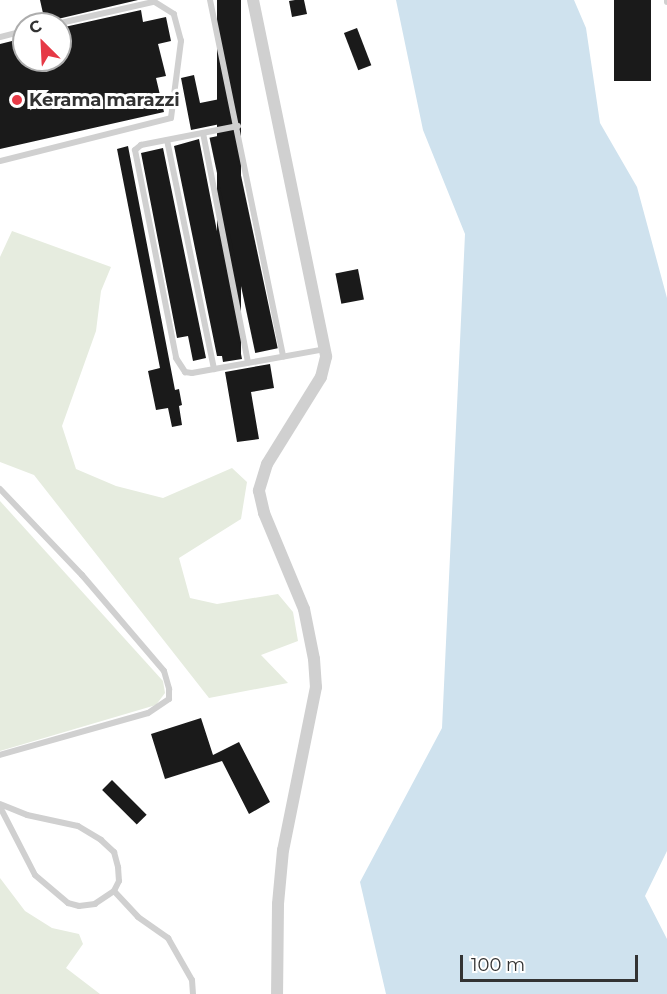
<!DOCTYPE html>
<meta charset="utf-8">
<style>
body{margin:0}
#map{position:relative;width:667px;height:994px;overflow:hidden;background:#fff;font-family:Montserrat,sans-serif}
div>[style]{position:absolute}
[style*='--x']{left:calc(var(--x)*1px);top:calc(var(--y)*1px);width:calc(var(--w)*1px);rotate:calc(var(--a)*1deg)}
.green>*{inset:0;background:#e6ecdf}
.water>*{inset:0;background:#cfe2ee}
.building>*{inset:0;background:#1a1a1a;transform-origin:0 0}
.service>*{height:6px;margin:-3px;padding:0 3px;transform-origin:3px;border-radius:3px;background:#d0d0d0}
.minor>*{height:12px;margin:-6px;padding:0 6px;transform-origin:6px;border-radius:6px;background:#d0d0d0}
.dots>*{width:16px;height:16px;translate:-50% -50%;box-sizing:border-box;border:3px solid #fff;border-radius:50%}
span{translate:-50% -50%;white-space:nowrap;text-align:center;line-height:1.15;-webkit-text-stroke:6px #fff;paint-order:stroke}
.poi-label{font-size:18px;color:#333;font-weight:700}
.left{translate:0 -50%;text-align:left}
.north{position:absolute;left:12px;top:12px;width:60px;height:60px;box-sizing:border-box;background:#fff;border:2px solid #adadad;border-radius:50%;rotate:336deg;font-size:16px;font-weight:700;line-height:24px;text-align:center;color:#333}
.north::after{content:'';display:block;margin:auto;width:21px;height:27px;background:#e63946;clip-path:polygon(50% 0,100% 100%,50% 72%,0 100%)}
.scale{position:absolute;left:460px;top:955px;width:178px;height:27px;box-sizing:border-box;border:3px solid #333;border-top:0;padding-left:8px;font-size:18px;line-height:21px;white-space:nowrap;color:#333;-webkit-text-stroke:4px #fff;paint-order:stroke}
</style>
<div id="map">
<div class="green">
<div style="clip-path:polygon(12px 231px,111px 267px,101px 291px,96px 331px,62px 426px,76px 469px,116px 486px,163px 498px,232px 468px,247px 482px,241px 519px,179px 558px,190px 598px,217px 604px,278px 594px,293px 612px,298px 641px,261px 655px,288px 683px,209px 698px,34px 475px,0 462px,0 257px)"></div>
<div style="clip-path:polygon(0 501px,163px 681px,165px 693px,156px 705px,0 751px)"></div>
<div style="clip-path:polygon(0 878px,25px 911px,52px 928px,79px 934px,83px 944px,66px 968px,100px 994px,0 994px)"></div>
</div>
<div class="water">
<div style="clip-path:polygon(396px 0,574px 0,586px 28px,600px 123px,637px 187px,667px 298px,667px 851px,645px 896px,667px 939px,667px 994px,386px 994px,360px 882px,442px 728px,465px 234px,423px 130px)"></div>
</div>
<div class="building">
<div style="clip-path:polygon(40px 0,138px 0,45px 22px)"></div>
<div style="left:217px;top:0;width:24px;height:354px"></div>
<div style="clip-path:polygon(295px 0,304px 0,307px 14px,292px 17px,289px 1px)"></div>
<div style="left:614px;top:0;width:37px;height:81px"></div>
<div style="clip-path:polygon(141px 10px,143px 22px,166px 17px,171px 41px,158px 44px,166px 76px,156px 78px,164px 112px,0 149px,0 44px,24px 38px,24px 60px,60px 60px,60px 28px)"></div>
<div style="left:357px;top:28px;width:40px;height:14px;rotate:69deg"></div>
<div style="clip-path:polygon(194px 75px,200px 103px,225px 98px,230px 122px,191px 130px,181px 78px)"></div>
<div style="left:232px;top:133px;width:220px;height:23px;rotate:78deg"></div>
<div style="clip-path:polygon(199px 139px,242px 359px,223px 362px,222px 356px,217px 356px,174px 146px)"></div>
<div style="clip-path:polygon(128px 146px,175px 390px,179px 389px,182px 405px,179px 406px,182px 425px,172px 427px,168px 408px,156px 410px,148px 371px,160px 368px,117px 149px)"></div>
<div style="clip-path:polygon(163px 148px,206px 358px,193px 361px,188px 336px,177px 338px,141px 153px)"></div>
<div style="left:358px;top:269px;width:31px;height:23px;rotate:79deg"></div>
<div style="clip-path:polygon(270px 364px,274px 388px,251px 392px,259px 439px,237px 442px,225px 372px)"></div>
<div style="clip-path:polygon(201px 718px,213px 755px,239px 742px,270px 802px,249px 814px,222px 761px,165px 779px,151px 734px)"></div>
<div style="left:112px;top:780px;width:49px;height:14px;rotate:45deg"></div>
</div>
<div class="service">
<div style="--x:210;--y:0;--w:364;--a:78.4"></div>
<div style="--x:667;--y:0;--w:2;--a:90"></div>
<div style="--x:56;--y:24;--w:99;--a:-12.8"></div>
<div style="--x:0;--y:37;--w:25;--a:-14"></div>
<div style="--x:238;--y:126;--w:99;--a:168.9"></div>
<div style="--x:141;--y:145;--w:8;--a:140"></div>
<div style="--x:135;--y:150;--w:212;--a:78.8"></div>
<div style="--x:176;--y:358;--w:17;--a:57"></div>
<div style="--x:185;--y:372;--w:7;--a:8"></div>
<div style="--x:192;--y:373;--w:135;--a:-10.2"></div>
<div style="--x:203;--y:133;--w:234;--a:78.9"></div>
<div style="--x:167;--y:140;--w:234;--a:78.4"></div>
<div style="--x:0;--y:161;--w:176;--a:-14.1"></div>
<div style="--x:171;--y:118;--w:78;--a:-82.6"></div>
<div style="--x:181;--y:41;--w:28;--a:-105"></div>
<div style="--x:174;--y:14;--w:26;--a:-148"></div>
<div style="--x:0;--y:489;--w:119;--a:46.4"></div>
<div style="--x:82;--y:575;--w:126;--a:49.5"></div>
<div style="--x:164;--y:671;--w:19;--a:74"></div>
<div style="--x:169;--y:689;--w:10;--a:90"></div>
<div style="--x:169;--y:699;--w:25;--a:146"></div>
<div style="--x:148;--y:713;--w:154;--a:164.2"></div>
<div style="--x:0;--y:804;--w:29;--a:22"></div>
<div style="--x:27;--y:815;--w:52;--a:12.2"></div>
<div style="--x:78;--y:826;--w:27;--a:31"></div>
<div style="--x:101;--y:840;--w:18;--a:43"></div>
<div style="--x:114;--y:852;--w:16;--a:75"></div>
<div style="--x:118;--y:867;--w:14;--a:86"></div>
<div style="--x:119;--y:881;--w:11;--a:117"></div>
<div style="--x:114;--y:891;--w:23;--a:146"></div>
<div style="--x:95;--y:904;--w:16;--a:173"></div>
<div style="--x:79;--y:906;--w:11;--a:-165"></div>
<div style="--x:68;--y:903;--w:43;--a:-139.7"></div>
<div style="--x:35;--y:875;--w:76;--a:-117.2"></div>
<div style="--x:114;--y:891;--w:35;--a:47"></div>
<div style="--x:138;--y:917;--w:37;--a:35"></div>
<div style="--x:168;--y:938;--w:48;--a:60.3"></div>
<div style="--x:192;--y:980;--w:14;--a:86"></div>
</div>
<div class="minor">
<div style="--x:253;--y:0;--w:364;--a:78.4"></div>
<div style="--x:326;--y:357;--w:21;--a:104"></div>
<div style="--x:321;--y:377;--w:102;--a:121.8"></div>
<div style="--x:267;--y:464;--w:28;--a:107"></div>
<div style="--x:259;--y:491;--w:23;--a:77"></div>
<div style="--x:264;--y:513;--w:104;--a:67.4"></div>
<div style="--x:304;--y:609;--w:51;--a:78.7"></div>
<div style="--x:314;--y:659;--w:28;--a:86"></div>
<div style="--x:316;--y:687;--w:166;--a:101.4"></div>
<div style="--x:283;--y:850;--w:54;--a:95.3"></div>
<div style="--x:278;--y:904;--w:90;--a:90.6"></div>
</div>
<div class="dots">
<div style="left:17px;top:100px;background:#e63946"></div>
</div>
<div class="poi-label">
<span class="left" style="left:29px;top:100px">Kerama marazzi</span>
</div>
<div class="north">С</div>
<div class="scale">100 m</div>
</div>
